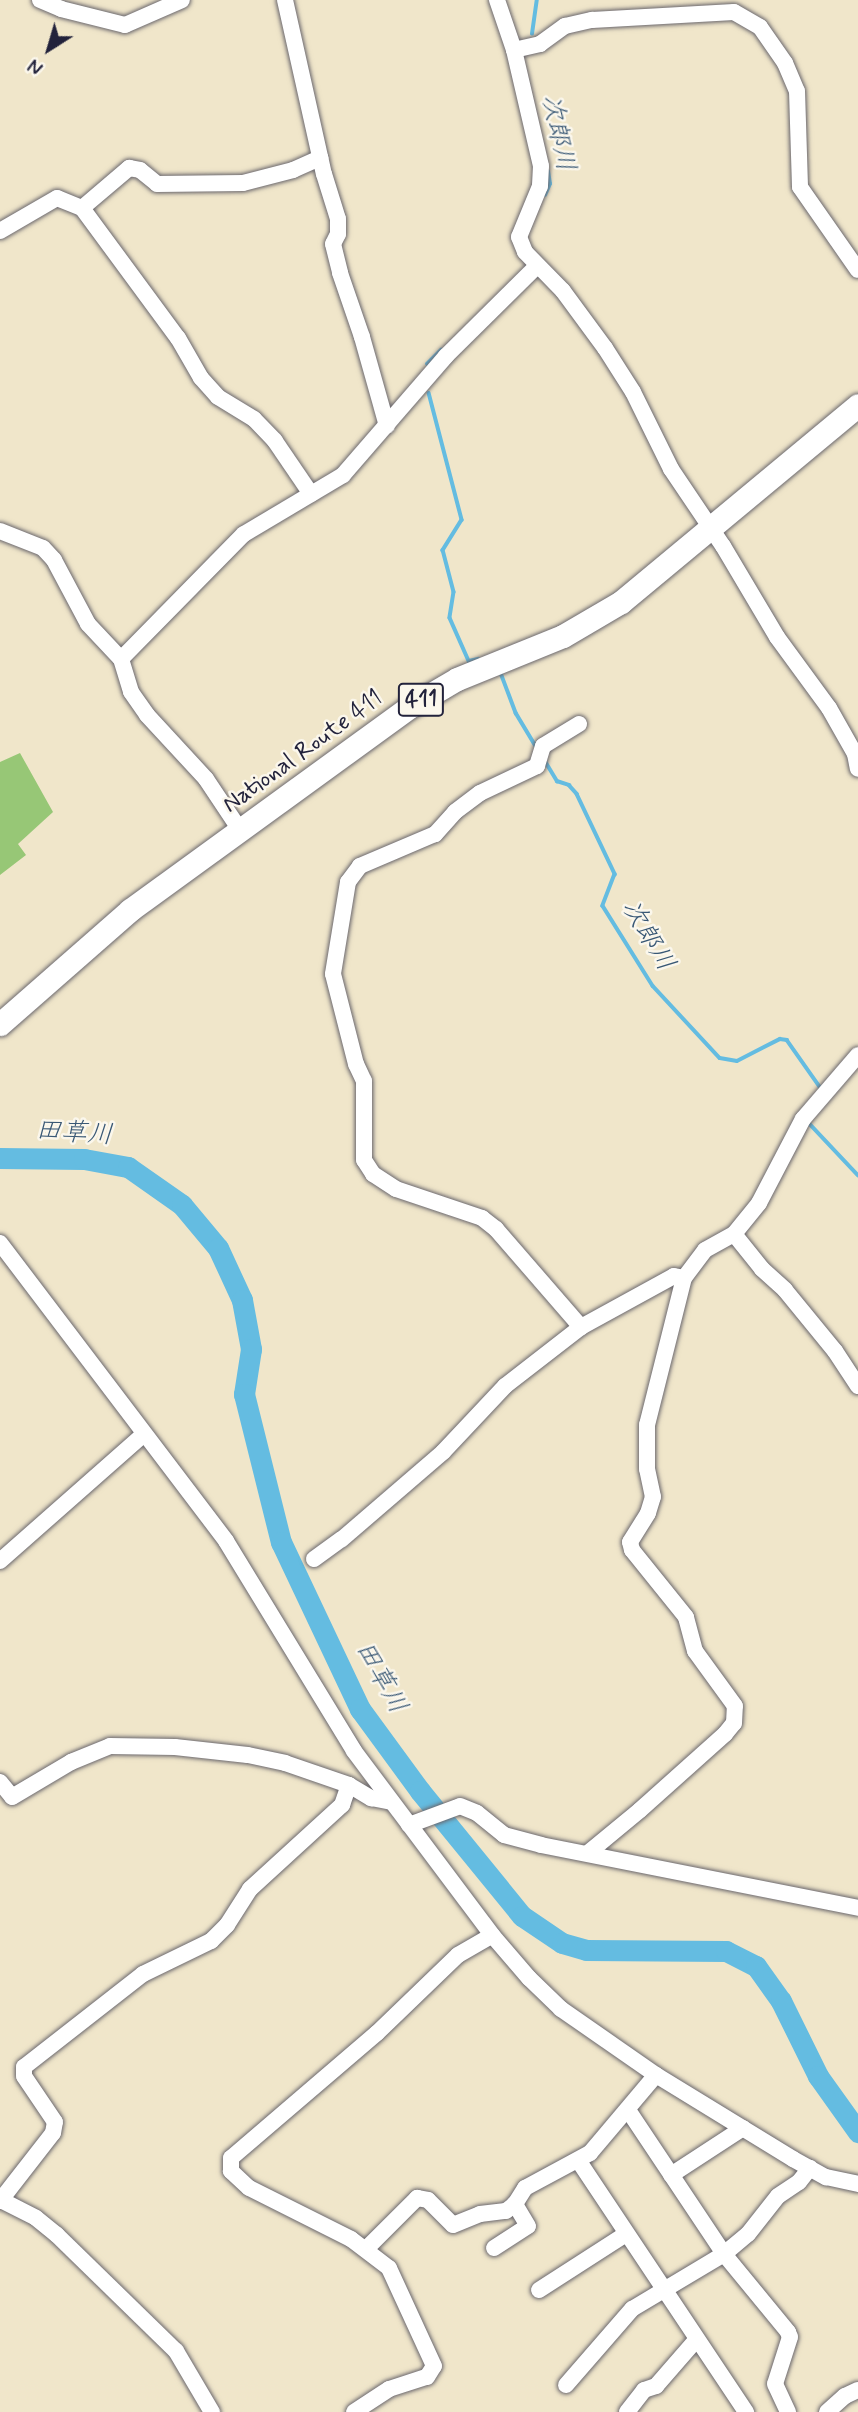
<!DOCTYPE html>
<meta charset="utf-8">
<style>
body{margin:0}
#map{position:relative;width:858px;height:2412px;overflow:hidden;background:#f0e6ca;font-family:Mynerve,"Klee One",sans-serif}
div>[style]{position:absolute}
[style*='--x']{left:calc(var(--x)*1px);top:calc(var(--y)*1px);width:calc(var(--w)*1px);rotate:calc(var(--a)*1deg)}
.green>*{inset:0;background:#97c776}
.stream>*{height:3.5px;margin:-1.75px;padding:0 1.75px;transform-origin:1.75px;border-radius:1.75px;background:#64bce1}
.river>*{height:21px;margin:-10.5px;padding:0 10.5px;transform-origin:10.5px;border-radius:10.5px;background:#64bce1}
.roads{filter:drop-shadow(0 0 2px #6a676d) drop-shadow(0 0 2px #6a676d)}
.minor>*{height:16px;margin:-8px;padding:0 8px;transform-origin:8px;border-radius:8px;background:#fff}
.highway>*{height:23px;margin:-11.5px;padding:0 11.5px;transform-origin:11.5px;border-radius:11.5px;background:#fff}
span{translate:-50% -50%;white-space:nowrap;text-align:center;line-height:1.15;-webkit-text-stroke:5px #fbf7ec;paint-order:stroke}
.shield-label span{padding:2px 5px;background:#fbf7ec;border:2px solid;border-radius:5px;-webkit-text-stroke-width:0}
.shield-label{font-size:23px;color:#22223b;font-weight:700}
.street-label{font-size:24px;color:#22223b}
.water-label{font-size:26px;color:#395875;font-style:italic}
.north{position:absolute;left:14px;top:14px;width:70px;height:70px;-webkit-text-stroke:5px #fbf7ec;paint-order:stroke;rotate:217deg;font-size:19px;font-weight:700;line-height:28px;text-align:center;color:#22223b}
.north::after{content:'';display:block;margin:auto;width:24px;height:32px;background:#22223b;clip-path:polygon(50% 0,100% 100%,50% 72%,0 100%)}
</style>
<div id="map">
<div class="green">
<div style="clip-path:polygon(20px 753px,53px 812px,18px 844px,26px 855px,0 875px,0 762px)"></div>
</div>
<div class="stream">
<div style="--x:532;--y:34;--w:34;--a:-82"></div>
<div style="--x:545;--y:195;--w:12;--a:-66"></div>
<div style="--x:550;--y:184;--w:12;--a:-99"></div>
<div style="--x:427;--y:364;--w:20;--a:-45"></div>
<div style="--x:429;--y:393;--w:131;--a:75.4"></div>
<div style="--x:462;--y:520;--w:36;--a:122"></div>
<div style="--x:443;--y:550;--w:43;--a:75.3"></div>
<div style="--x:454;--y:592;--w:26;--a:99"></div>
<div style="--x:450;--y:618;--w:47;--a:66.2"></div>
<div style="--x:469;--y:661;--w:9;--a:-13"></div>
<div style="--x:501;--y:673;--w:43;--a:69.4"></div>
<div style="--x:516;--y:713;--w:39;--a:59"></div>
<div style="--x:544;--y:759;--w:26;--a:59"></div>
<div style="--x:557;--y:781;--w:13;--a:18"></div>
<div style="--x:569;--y:785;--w:12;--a:48"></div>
<div style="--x:577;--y:794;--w:89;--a:64.6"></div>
<div style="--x:615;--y:874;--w:34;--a:111"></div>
<div style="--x:603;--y:906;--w:94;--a:58"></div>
<div style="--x:653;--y:986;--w:98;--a:47.1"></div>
<div style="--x:720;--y:1058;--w:17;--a:10"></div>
<div style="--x:737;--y:1061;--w:48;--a:-27.1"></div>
<div style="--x:780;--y:1039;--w:7;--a:8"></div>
<div style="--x:787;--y:1040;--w:57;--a:54.9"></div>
<div style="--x:808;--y:1122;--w:73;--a:46.7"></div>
</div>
<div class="river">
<div style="--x:0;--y:1158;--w:84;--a:0.7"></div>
<div style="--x:84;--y:1159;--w:45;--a:10.3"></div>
<div style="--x:128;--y:1167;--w:66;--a:35.1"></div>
<div style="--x:182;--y:1205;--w:56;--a:50.1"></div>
<div style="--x:218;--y:1248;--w:57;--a:65.2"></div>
<div style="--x:242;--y:1300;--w:50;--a:79.6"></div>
<div style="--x:251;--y:1349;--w:46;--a:98.8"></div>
<div style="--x:244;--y:1394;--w:153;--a:76"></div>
<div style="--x:281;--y:1542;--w:185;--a:64.7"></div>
<div style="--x:360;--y:1709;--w:102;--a:53.8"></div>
<div style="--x:420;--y:1791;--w:161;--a:50.8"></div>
<div style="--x:522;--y:1916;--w:48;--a:34"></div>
<div style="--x:562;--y:1943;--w:25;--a:16"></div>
<div style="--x:586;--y:1950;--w:140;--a:0.4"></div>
<div style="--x:726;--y:1951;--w:34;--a:27"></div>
<div style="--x:756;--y:1966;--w:43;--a:54.5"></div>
<div style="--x:781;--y:2001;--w:84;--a:63.7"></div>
<div style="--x:818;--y:2076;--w:69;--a:54.5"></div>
</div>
<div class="roads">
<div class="minor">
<div style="--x:40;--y:0;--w:23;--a:23"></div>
<div style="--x:61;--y:9;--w:66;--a:14"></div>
<div style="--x:125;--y:25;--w:62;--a:-23.7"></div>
<div style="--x:285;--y:0;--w:178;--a:77.4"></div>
<div style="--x:324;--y:174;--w:47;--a:72.7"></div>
<div style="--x:338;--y:219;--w:15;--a:90"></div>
<div style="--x:338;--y:234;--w:11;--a:117"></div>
<div style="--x:333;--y:244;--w:30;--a:76"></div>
<div style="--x:340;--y:273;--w:68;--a:71"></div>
<div style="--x:362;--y:337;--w:92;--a:74.3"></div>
<div style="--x:497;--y:0;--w:53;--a:71.2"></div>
<div style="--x:514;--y:50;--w:119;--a:76.9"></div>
<div style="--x:541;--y:166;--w:20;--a:93"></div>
<div style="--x:540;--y:186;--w:55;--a:112.4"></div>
<div style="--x:519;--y:237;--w:16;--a:68"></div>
<div style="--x:525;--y:252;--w:54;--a:45.7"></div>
<div style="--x:563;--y:291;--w:71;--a:53.6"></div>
<div style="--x:605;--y:348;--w:52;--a:57.5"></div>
<div style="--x:633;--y:392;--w:86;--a:63.7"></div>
<div style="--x:671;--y:469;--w:93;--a:56"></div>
<div style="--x:723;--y:546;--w:106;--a:59.3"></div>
<div style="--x:777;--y:637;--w:88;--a:53.8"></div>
<div style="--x:829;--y:708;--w:53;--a:60.5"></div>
<div style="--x:855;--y:754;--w:15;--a:79"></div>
<div style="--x:514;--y:50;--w:27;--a:-13"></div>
<div style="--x:540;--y:44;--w:31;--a:-36"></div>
<div style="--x:565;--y:26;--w:28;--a:-13"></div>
<div style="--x:592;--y:20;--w:142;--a:-3.2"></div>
<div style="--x:734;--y:12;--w:30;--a:30"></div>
<div style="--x:760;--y:27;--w:44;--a:55.2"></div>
<div style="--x:785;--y:63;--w:30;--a:67"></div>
<div style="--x:797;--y:91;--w:96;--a:88.2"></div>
<div style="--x:800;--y:187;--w:101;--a:55.1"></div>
<div style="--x:82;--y:208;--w:162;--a:53.6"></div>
<div style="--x:178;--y:338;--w:46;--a:60.1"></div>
<div style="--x:201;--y:378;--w:25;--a:48"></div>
<div style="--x:218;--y:397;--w:42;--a:31.4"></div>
<div style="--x:254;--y:419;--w:30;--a:46"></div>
<div style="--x:275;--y:441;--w:64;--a:55.8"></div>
<div style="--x:0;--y:231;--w:66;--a:-30.1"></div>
<div style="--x:57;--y:198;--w:27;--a:22"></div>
<div style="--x:82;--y:208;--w:62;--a:-40.4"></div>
<div style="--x:129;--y:168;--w:11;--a:10"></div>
<div style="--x:140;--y:170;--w:22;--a:39"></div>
<div style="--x:157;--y:184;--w:86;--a:-0.7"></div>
<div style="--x:243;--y:183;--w:52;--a:-14.6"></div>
<div style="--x:293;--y:170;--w:30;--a:-24"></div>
<div style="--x:0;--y:531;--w:46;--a:21.6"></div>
<div style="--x:43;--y:548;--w:16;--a:47"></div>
<div style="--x:54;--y:560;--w:72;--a:62"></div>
<div style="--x:88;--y:624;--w:48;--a:46.7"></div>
<div style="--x:121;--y:659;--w:34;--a:73"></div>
<div style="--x:131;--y:692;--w:28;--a:55"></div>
<div style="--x:147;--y:715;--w:87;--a:47.3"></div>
<div style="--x:206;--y:779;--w:61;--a:56.3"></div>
<div style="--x:121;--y:659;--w:175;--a:-45.5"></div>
<div style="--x:244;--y:534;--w:115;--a:-30.8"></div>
<div style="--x:343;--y:475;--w:157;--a:-49.1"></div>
<div style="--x:446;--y:356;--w:127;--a:-44.7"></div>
<div style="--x:579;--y:724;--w:42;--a:148.6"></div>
<div style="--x:543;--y:746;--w:21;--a:107"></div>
<div style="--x:537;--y:766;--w:63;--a:154.7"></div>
<div style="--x:480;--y:793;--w:31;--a:143"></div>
<div style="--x:455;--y:812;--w:30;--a:132"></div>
<div style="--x:435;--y:834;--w:82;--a:156.9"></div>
<div style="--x:360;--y:866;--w:20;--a:127"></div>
<div style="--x:348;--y:882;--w:93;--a:99.3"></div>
<div style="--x:333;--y:974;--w:93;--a:75.7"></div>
<div style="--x:356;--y:1064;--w:19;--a:65"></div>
<div style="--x:364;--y:1081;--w:79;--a:90"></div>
<div style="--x:364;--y:1160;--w:17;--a:57"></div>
<div style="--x:373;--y:1174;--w:27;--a:33"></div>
<div style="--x:396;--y:1189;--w:91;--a:18.6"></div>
<div style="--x:482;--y:1218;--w:18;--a:38"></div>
<div style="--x:496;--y:1229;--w:130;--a:49.1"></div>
<div style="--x:734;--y:1234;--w:45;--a:51.3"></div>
<div style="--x:762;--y:1269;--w:31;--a:42"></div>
<div style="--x:785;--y:1290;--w:79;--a:50.7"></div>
<div style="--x:835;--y:1351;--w:42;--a:56.7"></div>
<div style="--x:0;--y:1243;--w:374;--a:52.8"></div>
<div style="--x:226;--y:1541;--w:246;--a:58.6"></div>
<div style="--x:354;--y:1751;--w:230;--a:53.1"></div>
<div style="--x:492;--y:1935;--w:57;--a:49.3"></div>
<div style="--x:529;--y:1978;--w:45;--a:44.1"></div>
<div style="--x:561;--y:2009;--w:116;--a:34.8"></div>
<div style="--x:656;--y:2075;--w:161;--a:31.5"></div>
<div style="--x:793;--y:2159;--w:38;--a:29"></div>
<div style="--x:826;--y:2177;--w:33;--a:12"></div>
<div style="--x:314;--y:1559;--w:34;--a:-36"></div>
<div style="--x:342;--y:1539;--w:133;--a:-40.7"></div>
<div style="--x:443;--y:1452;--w:91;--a:-46.8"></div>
<div style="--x:505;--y:1386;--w:96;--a:-37.8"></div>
<div style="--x:581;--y:1327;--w:106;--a:-28.7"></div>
<div style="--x:674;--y:1276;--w:10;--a:11"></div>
<div style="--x:0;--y:1561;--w:192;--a:-41.4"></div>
<div style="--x:0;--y:1782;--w:19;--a:51"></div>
<div style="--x:12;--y:1797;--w:69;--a:-30.7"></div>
<div style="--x:71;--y:1762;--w:42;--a:-22.3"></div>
<div style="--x:110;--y:1746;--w:65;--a:0.9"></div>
<div style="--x:175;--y:1747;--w:73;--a:6.3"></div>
<div style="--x:248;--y:1755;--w:38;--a:12"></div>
<div style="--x:285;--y:1763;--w:68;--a:19"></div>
<div style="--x:349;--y:1785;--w:26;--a:31"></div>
<div style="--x:371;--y:1798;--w:21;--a:11"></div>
<div style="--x:409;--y:1825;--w:54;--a:-20.4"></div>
<div style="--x:460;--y:1806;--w:18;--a:22"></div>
<div style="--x:477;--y:1813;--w:35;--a:39"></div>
<div style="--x:504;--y:1835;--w:38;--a:15"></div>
<div style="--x:541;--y:1845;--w:323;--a:11.2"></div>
<div style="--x:588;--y:1853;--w:67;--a:-39.6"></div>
<div style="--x:640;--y:1810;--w:114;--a:-41.8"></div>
<div style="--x:725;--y:1734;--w:14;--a:-51"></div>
<div style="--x:734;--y:1723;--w:17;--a:-87"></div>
<div style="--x:735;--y:1706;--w:68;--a:-126"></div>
<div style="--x:695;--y:1651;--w:35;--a:-105"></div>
<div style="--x:686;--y:1617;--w:86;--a:-128.9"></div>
<div style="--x:632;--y:1550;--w:8;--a:-104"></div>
<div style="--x:630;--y:1542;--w:34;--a:-58"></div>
<div style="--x:648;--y:1513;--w:17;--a:-73"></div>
<div style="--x:653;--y:1497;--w:29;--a:-102"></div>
<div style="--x:647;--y:1469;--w:44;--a:-90"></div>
<div style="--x:647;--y:1425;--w:152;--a:-75.9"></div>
<div style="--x:684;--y:1278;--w:35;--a:-53"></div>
<div style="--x:705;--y:1250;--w:33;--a:-29"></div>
<div style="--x:734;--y:1234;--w:40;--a:-51"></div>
<div style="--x:759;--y:1203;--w:95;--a:-62.4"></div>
<div style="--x:803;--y:1119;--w:84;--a:-49.3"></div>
<div style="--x:628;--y:2110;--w:173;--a:56.3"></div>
<div style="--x:724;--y:2254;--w:101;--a:50.6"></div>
<div style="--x:788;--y:2332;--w:5;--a:68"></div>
<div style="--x:790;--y:2337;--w:49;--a:107.7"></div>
<div style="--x:775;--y:2384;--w:31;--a:65"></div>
<div style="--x:578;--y:2160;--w:303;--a:56.3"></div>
<div style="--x:671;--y:2175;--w:86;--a:-33.1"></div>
<div style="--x:1;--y:2200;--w:39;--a:27"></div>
<div style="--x:36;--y:2218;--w:27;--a:39"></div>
<div style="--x:57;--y:2235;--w:166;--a:44.3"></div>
<div style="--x:176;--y:2351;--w:71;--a:59.5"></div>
<div style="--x:0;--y:2201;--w:86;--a:-52.1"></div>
<div style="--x:53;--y:2133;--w:11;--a:-80"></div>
<div style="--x:55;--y:2122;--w:55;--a:-124"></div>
<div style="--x:24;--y:2076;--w:9;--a:-90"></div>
<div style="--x:24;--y:2067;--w:151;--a:-38"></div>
<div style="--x:143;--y:1974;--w:76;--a:-25.9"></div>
<div style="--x:211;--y:1941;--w:23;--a:-45"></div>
<div style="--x:227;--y:1925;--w:43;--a:-57.4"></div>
<div style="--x:250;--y:1889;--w:125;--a:-42.4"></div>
<div style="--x:342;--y:1805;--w:21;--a:-71"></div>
<div style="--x:367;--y:2248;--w:71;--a:-45"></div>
<div style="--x:417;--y:2198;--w:11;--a:10"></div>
<div style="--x:428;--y:2200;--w:35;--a:45"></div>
<div style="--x:453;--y:2225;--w:29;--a:-22"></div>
<div style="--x:480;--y:2214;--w:26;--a:-7"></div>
<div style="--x:506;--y:2211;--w:11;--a:-38"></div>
<div style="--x:494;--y:2248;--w:40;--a:-32.9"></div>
<div style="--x:528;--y:2226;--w:26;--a:-121"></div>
<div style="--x:515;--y:2204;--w:19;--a:-58"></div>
<div style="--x:525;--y:2188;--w:74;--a:-28.3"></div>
<div style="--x:590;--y:2153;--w:102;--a:-49.8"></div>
<div style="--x:539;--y:2290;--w:103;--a:-32.8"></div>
<div style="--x:566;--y:2385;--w:101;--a:-49"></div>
<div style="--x:632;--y:2309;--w:107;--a:-30.9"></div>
<div style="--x:724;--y:2254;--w:31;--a:-40"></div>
<div style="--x:748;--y:2234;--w:48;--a:-51.7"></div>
<div style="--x:778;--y:2196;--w:25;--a:-34"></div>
<div style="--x:799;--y:2182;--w:18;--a:-52"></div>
<div style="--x:354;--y:2412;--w:42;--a:-33.3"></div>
<div style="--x:389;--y:2389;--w:40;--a:-18"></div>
<div style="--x:427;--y:2377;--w:13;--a:-58"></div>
<div style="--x:434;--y:2366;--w:108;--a:-114.7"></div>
<div style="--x:389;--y:2268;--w:48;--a:-142.7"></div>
<div style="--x:351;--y:2239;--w:114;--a:-153.4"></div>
<div style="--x:249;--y:2188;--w:25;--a:-137"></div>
<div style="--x:231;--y:2171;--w:13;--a:-90"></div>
<div style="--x:231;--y:2158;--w:192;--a:-40.6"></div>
<div style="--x:377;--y:2033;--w:112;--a:-43.9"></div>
<div style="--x:458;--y:1955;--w:39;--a:-30"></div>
<div style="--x:627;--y:2412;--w:28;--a:-52"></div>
<div style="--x:644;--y:2390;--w:13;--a:-18"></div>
<div style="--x:656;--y:2386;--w:61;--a:-49"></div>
<div style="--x:827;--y:2412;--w:24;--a:-42"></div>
<div style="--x:845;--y:2396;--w:14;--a:-25"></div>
</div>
<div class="highway">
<div style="--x:0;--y:1024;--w:173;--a:-41.2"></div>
<div style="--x:130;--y:910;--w:347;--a:-36"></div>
<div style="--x:411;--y:706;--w:53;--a:-30.4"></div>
<div style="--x:457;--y:679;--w:114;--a:-22.1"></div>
<div style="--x:563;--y:636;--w:67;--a:-30.4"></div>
<div style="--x:621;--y:602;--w:308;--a:-39.7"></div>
</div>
</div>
<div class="shield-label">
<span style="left:421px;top:700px">411</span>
</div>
<div class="street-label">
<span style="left:303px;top:752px;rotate:-36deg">National Route 411</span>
</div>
<div class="water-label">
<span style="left:557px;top:133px;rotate:78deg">次郎川</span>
<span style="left:647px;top:936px;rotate:59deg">次郎川</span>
<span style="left:74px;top:1134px;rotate:4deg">田草川</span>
<span style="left:380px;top:1678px;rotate:61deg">田草川</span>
</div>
<div class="north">N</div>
</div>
